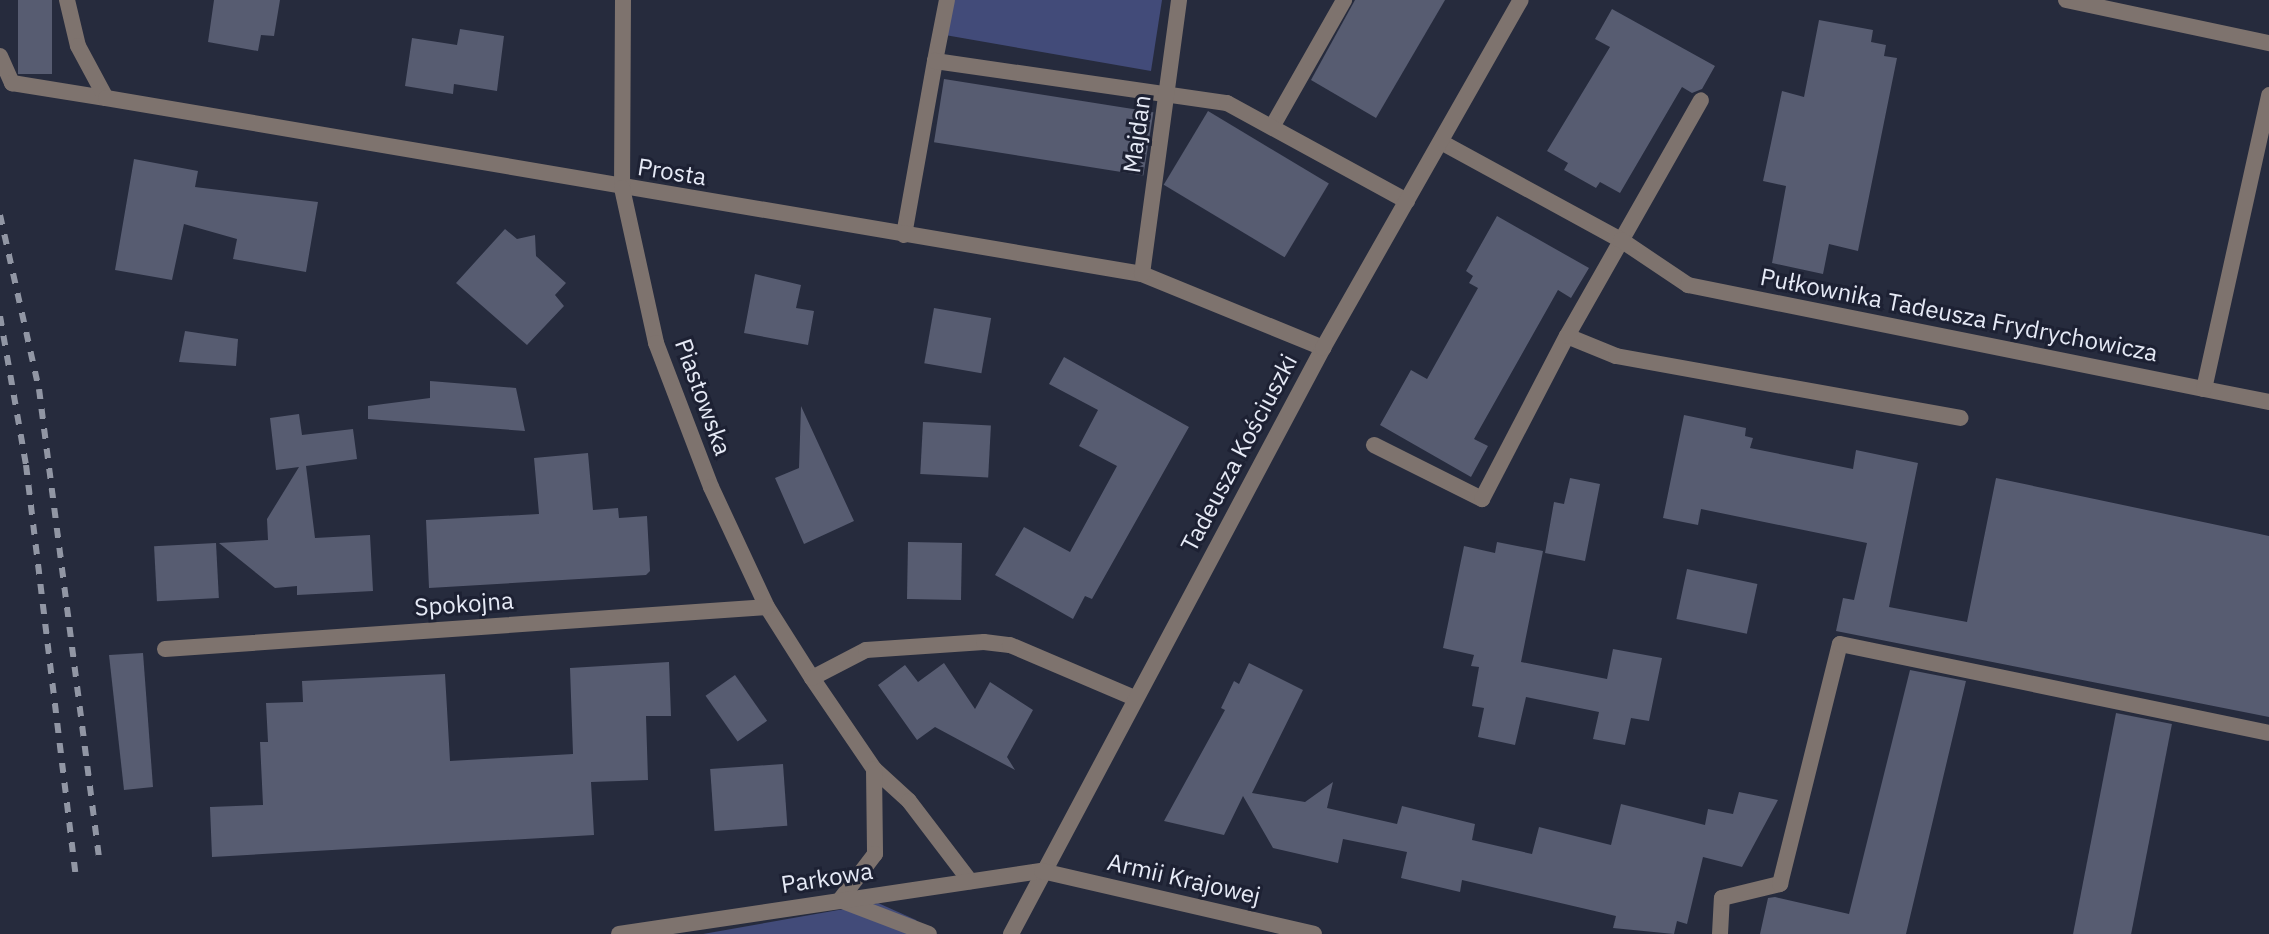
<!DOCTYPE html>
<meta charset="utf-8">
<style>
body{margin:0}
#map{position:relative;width:2269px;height:934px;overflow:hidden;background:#262b3d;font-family:"IBM Plex Sans",sans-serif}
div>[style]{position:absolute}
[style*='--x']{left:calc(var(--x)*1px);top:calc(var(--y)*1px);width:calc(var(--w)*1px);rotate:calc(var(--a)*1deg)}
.green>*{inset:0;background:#424b79}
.building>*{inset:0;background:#575c71;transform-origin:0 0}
.service>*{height:16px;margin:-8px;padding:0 8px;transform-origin:8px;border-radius:8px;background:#7e736e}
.minor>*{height:16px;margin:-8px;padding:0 8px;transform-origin:8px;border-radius:8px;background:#7e736e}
.tertiary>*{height:16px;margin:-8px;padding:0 8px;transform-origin:8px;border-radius:8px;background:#7e736e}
.rail>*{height:6px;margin-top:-3px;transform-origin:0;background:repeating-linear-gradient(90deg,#9196a4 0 10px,transparent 0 20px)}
span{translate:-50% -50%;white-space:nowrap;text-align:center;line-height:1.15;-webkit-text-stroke:6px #1d2133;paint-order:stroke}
.street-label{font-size:24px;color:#e6eaf6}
</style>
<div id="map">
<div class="green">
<div style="clip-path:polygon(953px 0,1162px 0,1151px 71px,945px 35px)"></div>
<div style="clip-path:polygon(878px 903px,916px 920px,923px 934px,703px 934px)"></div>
</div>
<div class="building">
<div style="left:18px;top:0;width:34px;height:74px"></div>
<div style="clip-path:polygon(214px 0,280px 0,274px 36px,261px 35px,258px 51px,208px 42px)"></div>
<div style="clip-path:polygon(1355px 0,1445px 0,1376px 118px,1311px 80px)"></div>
<div style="clip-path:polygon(1612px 9px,1715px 66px,1702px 89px,1692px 93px,1682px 87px,1620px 193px,1600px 182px,1596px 188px,1564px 170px,1568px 163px,1547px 151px,1610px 47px,1595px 39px)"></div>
<div style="clip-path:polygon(1819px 20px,1873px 30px,1871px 42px,1886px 45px,1884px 56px,1897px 58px,1858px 251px,1829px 244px,1823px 274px,1772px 263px,1786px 186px,1763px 181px,1782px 91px,1804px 97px)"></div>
<div style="clip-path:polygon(460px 29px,504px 36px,497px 91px,454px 84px,453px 94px,405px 86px,412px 38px,457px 45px)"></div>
<div style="left:944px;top:79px;width:212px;height:64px;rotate:9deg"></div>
<div style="left:1208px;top:111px;width:141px;height:86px;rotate:31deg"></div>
<div style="clip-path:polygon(134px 159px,198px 171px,195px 187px,318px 202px,306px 272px,233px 259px,237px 239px,184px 224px,172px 280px,115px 270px)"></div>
<div style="clip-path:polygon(1497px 216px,1589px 268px,1571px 298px,1558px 290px,1474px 439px,1488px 446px,1471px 477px,1380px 425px,1411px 370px,1427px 379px,1478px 288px,1469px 283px,1473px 276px,1466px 271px)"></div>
<div style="clip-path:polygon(505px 229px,517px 239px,535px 235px,536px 256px,566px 283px,555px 295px,564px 306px,527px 345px,456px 283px)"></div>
<div style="clip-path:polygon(755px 274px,801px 285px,796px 308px,814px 311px,808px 345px,744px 333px)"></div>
<div style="left:934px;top:308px;width:58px;height:56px;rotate:10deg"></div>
<div style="clip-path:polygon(185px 331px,238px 339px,236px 366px,179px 362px)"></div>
<div style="clip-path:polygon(1064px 357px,1189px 427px,1092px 599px,1085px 596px,1073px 619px,995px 575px,1024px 527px,1070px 552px,1117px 466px,1079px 446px,1098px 410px,1049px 384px)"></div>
<div style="clip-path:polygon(430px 381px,516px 388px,525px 431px,368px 419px,368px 406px,430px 398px)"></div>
<div style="clip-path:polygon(801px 406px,854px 521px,804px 544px,775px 478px,799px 468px)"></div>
<div style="clip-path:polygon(299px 414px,302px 435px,353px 429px,357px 459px,306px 466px,315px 538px,370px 535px,373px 591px,297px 595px,297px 586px,275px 588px,219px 543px,268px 540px,267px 519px,299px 467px,276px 470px,270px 418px)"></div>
<div style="clip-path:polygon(1684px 415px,1746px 428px,1745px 436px,1753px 438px,1750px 448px,1853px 469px,1856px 450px,1918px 463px,1889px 607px,1967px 622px,1996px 478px,2269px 536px,2269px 717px,1836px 631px,1843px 598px,1854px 600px,1867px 543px,1701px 509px,1698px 525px,1663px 518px)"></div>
<div style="left:923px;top:422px;width:68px;height:52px;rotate:3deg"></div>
<div style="clip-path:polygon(588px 453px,593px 510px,618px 508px,619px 518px,647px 516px,650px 571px,646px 575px,429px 588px,426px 520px,539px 514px,534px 458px)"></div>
<div style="clip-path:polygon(1570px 478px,1600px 484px,1585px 561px,1545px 553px,1554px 502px,1564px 504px)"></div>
<div style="left:908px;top:542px;width:54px;height:57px;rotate:1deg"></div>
<div style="clip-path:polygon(1497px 542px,1543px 551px,1521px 662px,1607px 679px,1613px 649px,1662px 658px,1649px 721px,1631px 718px,1625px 745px,1593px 739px,1599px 712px,1526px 697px,1515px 745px,1478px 737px,1484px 708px,1472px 706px,1479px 667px,1471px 666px,1474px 655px,1443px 648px,1464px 546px,1495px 553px)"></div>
<div style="left:216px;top:543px;width:55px;height:62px;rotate:87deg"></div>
<div style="left:1687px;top:569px;width:72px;height:51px;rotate:12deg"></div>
<div style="clip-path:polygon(143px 653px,153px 787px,124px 790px,109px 655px)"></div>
<div style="clip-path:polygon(669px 662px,671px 716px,646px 716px,648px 780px,591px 782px,594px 835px,212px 857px,210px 807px,263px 805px,260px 742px,268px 742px,266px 703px,303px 702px,302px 681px,445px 674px,450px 761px,573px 754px,570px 668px)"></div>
<div style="clip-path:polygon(944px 663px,975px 709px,990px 682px,1033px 710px,1007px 757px,1015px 770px,935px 727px,917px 740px,878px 685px,905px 665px,918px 682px)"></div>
<div style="clip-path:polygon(1249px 663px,1303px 690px,1252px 793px,1305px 802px,1333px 782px,1327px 808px,1397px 824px,1402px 806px,1475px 824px,1472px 840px,1532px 854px,1539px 827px,1611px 845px,1621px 804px,1705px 825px,1708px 809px,1733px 814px,1739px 792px,1778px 800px,1742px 867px,1703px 857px,1687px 924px,1677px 921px,1674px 934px,1613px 928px,1616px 916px,1462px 880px,1460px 892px,1401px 878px,1407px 852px,1343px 839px,1338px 863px,1273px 848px,1243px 796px,1224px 835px,1164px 821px,1225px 710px,1221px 708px,1234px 681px,1239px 684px)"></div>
<div style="clip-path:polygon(1910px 670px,1966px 681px,1906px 934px,1760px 934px,1768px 898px,1775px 897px,1849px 914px)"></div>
<div style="left:735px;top:675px;width:56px;height:36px;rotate:55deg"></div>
<div style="left:2116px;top:713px;width:57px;height:227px;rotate:11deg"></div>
<div style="left:783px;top:764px;width:62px;height:73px;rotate:86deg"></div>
</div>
<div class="service">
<div style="--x:2066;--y:0;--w:208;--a:12"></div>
<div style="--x:0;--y:56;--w:30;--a:66"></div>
<div style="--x:12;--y:83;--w:95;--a:9.1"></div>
<div style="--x:935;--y:61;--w:62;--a:-78.9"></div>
<div style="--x:1272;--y:127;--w:146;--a:-60.4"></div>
<div style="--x:904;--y:235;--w:177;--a:-79.9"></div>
<div style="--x:935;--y:61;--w:295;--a:8.2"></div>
<div style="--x:1227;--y:103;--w:205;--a:28.6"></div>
<div style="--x:1567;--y:336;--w:53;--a:22.2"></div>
<div style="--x:1616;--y:356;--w:350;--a:10.2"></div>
<div style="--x:2204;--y:389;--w:66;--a:11.3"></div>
<div style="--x:1374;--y:445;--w:121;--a:26.6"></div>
<div style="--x:1482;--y:499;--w:184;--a:-62.5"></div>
<div style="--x:1567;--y:336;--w:271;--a:-60.4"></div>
<div style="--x:1720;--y:934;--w:36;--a:-87"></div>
<div style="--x:1722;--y:898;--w:60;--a:-13.6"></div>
<div style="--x:1780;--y:884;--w:247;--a:-76"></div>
<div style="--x:1840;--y:644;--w:438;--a:11.7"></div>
</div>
<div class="minor">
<div style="--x:67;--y:0;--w:47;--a:76.6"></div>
<div style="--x:78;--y:46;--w:59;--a:61.7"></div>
<div style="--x:106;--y:98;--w:1051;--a:9.64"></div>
<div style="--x:1142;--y:274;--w:196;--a:22.2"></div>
<div style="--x:623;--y:0;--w:188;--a:90.3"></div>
<div style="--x:622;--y:188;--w:159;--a:77.6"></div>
<div style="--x:656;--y:343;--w:154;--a:69.1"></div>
<div style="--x:711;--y:487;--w:132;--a:65"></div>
<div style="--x:767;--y:607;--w:84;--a:57.6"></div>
<div style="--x:812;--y:678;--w:110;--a:55.7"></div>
<div style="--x:874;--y:769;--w:47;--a:42.4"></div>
<div style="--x:909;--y:801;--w:101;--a:52.7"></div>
<div style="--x:1441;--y:142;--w:205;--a:28.6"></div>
<div style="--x:1621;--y:240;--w:81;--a:33.9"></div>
<div style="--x:1688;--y:285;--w:526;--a:11.4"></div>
<div style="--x:2204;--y:389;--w:301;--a:-77.5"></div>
<div style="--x:1142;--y:274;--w:276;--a:-82.3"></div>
<div style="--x:165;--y:649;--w:603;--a:-3.99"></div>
<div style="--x:812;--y:678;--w:61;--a:-27.4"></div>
<div style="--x:866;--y:650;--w:118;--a:-3.9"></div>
<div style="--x:984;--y:642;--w:26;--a:7"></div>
<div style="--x:1010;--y:645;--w:135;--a:23.1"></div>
<div style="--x:874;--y:769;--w:85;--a:89.3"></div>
<div style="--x:875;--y:854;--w:58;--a:127.3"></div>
<div style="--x:840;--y:900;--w:95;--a:20.9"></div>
<div style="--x:1011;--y:934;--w:664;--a:-61.97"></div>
<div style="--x:1323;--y:348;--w:400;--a:-60.4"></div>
</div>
<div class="tertiary">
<div style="--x:619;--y:934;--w:428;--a:-8.5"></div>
<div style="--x:1042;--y:871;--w:279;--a:13"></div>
</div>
<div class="rail">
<div style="--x:0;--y:215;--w:178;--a:77.4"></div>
<div style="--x:39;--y:389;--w:479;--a:82.7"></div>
<div style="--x:0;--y:316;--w:151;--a:80.1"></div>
<div style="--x:26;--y:465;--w:410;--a:83.1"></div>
</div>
<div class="street-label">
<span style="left:1137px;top:134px;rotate:-82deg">Majdan</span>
<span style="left:672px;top:172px;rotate:9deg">Prosta</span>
<span style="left:1959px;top:315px;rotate:11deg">Pułkownika Tadeusza Frydrychowicza</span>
<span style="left:703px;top:397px;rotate:70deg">Piastowska</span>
<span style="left:1239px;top:453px;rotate:-62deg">Tadeusza Kościuszki</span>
<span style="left:464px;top:604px;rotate:-4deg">Spokojna</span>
<span style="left:827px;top:878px;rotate:-9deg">Parkowa</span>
<span style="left:1184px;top:879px;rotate:13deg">Armii Krajowej</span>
</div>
</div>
